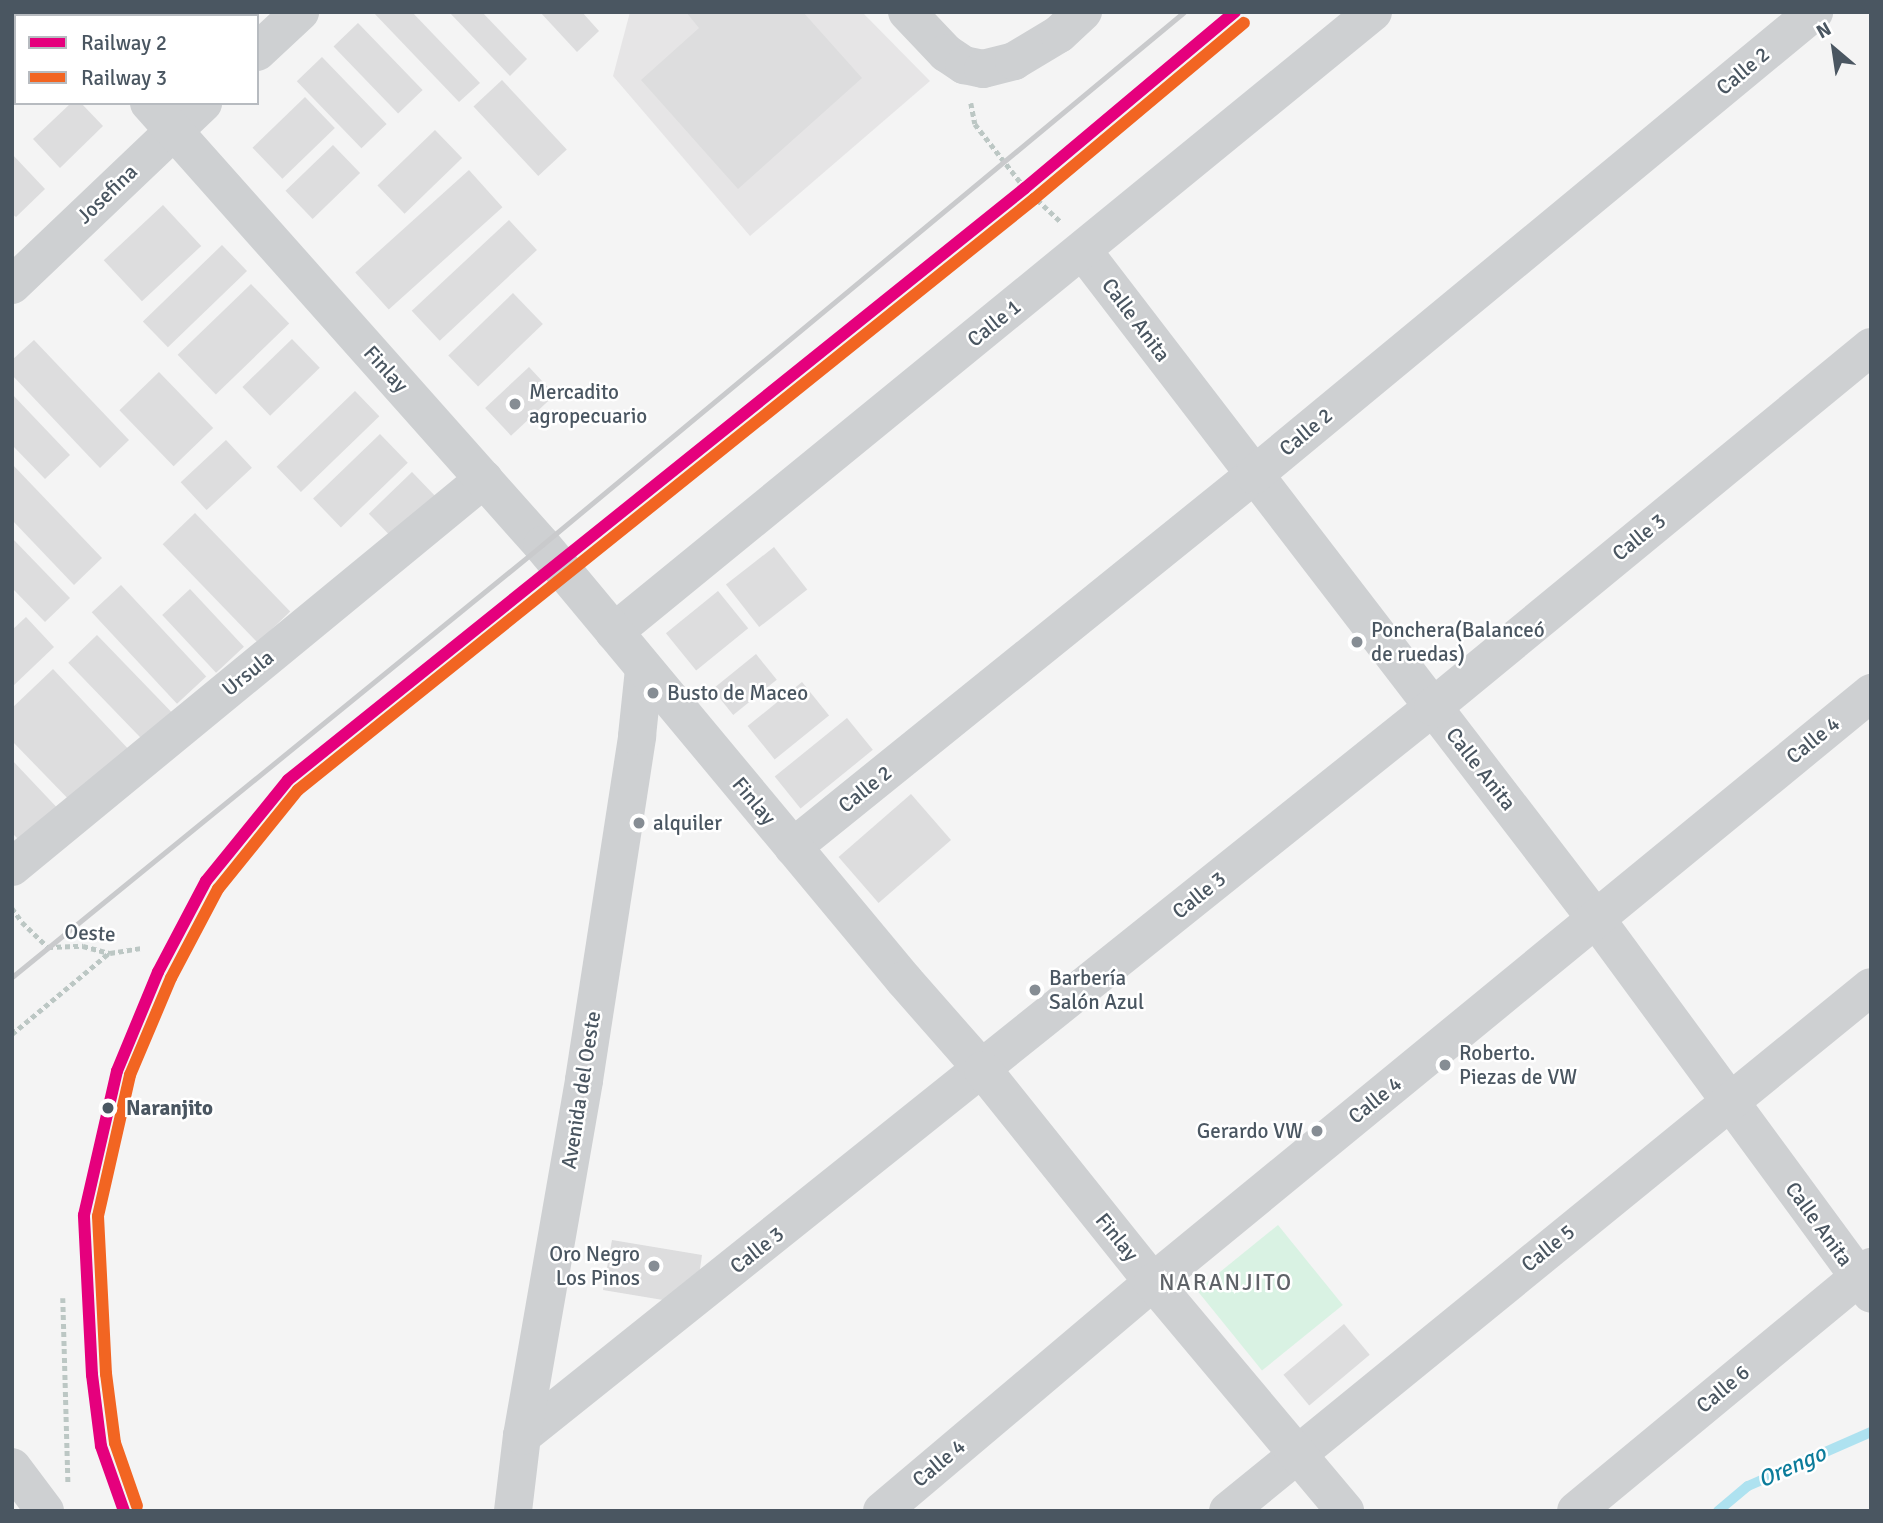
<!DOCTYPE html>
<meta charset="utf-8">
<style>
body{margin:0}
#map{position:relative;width:1883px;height:1523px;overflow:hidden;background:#f4f4f4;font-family:Signika,sans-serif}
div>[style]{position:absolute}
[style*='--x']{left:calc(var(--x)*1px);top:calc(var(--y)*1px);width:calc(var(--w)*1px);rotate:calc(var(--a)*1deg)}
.education>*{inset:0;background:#e6e5e6}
.green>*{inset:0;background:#d9f2e3;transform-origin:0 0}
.stream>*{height:10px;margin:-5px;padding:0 5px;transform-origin:5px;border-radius:5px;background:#aee2f0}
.building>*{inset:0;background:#ddddde;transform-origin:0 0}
.path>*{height:4.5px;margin-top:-2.25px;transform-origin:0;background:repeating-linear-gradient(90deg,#bcc7c4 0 5px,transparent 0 8.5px)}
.minor>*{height:38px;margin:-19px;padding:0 19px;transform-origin:19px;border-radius:19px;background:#ced0d2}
.tertiary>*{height:38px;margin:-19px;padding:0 19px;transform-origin:19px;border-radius:19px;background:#ced0d2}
.rail>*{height:5px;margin:-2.5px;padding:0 2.5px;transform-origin:2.5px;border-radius:2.5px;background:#c9cacc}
.rail-1>*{height:12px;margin:-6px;padding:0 6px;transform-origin:6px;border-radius:6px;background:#e5007d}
.rail-2>*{height:12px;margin:-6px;padding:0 6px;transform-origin:6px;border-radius:6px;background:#f26522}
.dots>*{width:19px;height:19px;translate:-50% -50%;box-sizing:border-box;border:4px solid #fff;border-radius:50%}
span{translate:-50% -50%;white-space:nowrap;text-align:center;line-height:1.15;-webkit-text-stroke:5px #fff;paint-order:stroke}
.street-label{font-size:21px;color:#4a5661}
.poi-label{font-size:21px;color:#4a5661}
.left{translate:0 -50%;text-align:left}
.right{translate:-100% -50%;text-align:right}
.stop-label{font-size:21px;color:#4a5661;font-weight:700}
.neighbourhood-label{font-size:23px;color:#5f6368;letter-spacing:2px}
.water-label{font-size:23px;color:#0c7c9b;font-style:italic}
.frame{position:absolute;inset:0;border:14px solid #4a5661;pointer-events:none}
.legend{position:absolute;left:14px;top:14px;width:245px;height:91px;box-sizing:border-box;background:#fff;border:2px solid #b7bbc0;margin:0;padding:9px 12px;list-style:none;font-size:21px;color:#4a5661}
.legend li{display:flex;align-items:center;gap:14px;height:35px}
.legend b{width:35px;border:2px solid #b7bbc0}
.north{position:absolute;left:1799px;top:14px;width:70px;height:70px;-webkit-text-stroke:5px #fff;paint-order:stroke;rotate:331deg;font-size:19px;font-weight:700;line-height:28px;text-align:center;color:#4a5661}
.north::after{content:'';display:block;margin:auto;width:24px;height:32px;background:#4a5661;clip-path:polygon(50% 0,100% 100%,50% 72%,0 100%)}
</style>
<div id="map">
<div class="education">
<div style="clip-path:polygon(630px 12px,862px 12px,930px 81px,750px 236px,613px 76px)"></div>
</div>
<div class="green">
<div style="left:1278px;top:1225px;width:103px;height:104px;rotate:51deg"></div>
</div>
<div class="stream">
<div style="--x:1718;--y:1511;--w:39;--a:-40"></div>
<div style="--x:1748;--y:1486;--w:134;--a:-23.7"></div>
</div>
<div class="building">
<div style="left:189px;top:12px;width:62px;height:6px"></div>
<div style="clip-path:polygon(373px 12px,412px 12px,480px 83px,459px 102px)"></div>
<div style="clip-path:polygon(449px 12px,482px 12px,527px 59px,510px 76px)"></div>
<div style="clip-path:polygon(540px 12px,582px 12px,599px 31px,577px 52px)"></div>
<div style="clip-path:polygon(686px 12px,803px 12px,862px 78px,738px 189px,641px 80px,699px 28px)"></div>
<div style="left:358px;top:23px;width:93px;height:34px;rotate:46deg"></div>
<div style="clip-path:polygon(12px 37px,16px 41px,16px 72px,12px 75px)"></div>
<div style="left:322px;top:57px;width:93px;height:35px;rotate:46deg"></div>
<div style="left:502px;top:80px;width:95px;height:39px;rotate:47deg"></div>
<div style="left:305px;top:97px;width:43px;height:73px;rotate:46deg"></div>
<div style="clip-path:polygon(71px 103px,81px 103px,103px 126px,60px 168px,33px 139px)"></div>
<div style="left:435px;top:130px;width:39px;height:80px;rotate:46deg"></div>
<div style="left:333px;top:145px;width:39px;height:66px;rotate:46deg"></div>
<div style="clip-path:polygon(12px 154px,45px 189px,16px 217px,12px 214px)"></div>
<div style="left:469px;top:170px;width:50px;height:153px;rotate:48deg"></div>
<div style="left:163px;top:205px;width:56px;height:81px;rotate:47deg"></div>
<div style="left:509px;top:220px;width:41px;height:133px;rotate:47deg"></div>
<div style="left:222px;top:245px;width:36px;height:110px;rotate:46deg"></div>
<div style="left:251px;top:284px;width:55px;height:102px;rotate:46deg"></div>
<div style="left:513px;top:293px;width:43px;height:90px;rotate:46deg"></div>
<div style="left:292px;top:339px;width:40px;height:69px;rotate:46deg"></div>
<div style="clip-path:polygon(34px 340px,129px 440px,100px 468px,12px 375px,12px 360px)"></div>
<div style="left:529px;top:367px;width:38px;height:60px;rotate:47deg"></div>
<div style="left:159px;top:372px;width:78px;height:55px;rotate:46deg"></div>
<div style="left:355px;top:391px;width:35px;height:109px;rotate:46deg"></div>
<div style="clip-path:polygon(12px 394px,70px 455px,45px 479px,12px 445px)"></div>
<div style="left:380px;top:434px;width:40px;height:93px;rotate:46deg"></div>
<div style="left:226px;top:440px;width:38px;height:62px;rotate:47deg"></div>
<div style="clip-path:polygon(12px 464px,102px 558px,74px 585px,12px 520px)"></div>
<div style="left:412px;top:472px;width:35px;height:60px;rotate:46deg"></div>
<div style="left:195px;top:513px;width:137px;height:45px;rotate:46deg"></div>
<div style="clip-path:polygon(12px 538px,70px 598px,45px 622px,12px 588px)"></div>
<div style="left:774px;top:547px;width:54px;height:61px;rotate:52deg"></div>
<div style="left:121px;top:585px;width:125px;height:40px;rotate:47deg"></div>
<div style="left:190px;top:589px;width:79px;height:38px;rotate:47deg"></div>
<div style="left:718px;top:591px;width:48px;height:67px;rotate:51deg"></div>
<div style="clip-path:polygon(26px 617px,54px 647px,12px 687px,12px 630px)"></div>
<div style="left:97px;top:635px;width:114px;height:40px;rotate:46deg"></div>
<div style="left:756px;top:654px;width:33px;height:56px;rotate:51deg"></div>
<div style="clip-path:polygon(53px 669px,133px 754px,77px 808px,12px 741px,12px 708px)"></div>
<div style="left:802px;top:682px;width:43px;height:70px;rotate:51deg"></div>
<div style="left:847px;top:718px;width:41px;height:93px;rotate:51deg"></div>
<div style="clip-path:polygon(12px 760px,64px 815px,28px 849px,12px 833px)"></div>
<div style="left:911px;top:794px;width:61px;height:96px;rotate:49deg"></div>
<div style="clip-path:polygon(612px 1240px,702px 1255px,699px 1276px,669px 1301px,603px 1290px)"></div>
<div style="left:1344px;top:1324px;width:40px;height:79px;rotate:50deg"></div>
</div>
<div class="path">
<div style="--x:971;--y:103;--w:21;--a:79"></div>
<div style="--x:975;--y:124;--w:81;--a:52"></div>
<div style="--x:1025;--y:188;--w:50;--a:43.4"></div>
<div style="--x:12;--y:908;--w:17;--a:54"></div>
<div style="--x:22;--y:922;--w:36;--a:44"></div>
<div style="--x:48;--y:947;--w:35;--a:-2"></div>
<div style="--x:83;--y:946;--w:28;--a:15"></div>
<div style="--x:110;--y:953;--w:31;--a:-9"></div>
<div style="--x:12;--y:1034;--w:126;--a:-39.9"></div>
<div style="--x:63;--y:1298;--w:184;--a:88.4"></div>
</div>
<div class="minor">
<div style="--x:257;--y:52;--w:59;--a:-42.9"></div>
<div style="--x:1083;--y:251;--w:842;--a:52.48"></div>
<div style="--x:1596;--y:919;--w:465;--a:53.7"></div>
<div style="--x:12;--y:285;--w:264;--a:-43.6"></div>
<div style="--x:614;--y:632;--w:980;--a:-39.24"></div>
<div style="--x:793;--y:847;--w:592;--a:-38.9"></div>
<div style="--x:1254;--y:475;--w:727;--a:-39.58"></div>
<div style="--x:12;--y:867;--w:611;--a:-39.42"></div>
<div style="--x:522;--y:1436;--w:1167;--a:-38.67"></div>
<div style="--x:1433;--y:707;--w:567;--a:-39.42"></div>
<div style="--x:12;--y:1467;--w:55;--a:53.1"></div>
<div style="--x:513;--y:1511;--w:76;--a:-83.2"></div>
<div style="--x:522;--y:1436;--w:361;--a:-80.1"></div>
<div style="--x:584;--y:1080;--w:348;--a:-81.2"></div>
<div style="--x:637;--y:736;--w:67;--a:-84"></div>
<div style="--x:882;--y:1511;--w:355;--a:-40.2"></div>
<div style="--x:1153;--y:1282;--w:929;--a:-39.36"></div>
<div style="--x:1228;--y:1511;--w:829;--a:-39.18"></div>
<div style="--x:1576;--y:1511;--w:383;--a:-39.6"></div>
</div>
<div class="tertiary">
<div style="--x:67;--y:12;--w:5;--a:53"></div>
<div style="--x:907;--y:12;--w:57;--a:46.4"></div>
<div style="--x:946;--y:53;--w:22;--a:34"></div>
<div style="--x:964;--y:65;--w:19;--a:12"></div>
<div style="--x:983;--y:69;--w:32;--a:-14"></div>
<div style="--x:1014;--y:61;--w:52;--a:-31"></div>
<div style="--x:1059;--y:34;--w:33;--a:-43"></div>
<div style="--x:149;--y:103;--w:591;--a:48.36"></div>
<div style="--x:542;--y:545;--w:566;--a:50.23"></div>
<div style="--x:904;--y:980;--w:120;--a:48.7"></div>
<div style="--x:983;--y:1070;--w:272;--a:51.3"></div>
<div style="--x:1153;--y:1282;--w:299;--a:50"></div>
</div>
<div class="rail">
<div style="--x:12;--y:977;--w:684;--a:-39.18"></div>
<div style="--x:542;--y:545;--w:834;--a:-39.7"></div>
</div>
<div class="rail-1">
<div style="--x:124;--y:1511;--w:69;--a:-109.5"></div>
<div style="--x:101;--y:1446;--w:72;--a:-97.2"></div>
<div style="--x:92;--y:1375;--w:160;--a:-92.9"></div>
<div style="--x:84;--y:1215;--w:148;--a:-77.1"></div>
<div style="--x:117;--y:1071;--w:107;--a:-67.5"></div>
<div style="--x:158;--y:972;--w:103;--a:-62.2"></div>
<div style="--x:206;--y:881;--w:130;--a:-50.9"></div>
<div style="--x:288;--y:780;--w:945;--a:-38.77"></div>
<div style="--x:1025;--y:188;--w:274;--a:-40"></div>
</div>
<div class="rail-2">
<div style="--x:137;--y:1506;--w:67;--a:-109.2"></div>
<div style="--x:115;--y:1443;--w:70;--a:-97.4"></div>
<div style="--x:106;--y:1374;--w:158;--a:-92.9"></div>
<div style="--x:98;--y:1216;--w:145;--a:-77.2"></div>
<div style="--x:130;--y:1075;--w:105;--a:-67.1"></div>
<div style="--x:171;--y:978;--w:101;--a:-62.2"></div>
<div style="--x:218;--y:889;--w:127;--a:-51.1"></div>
<div style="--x:298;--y:790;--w:944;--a:-38.76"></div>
<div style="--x:1034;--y:199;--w:274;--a:-40"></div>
</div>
<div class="dots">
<div style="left:515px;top:404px;background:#868d94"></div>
<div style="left:1357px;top:642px;background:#868d94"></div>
<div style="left:653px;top:693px;background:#868d94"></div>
<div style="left:639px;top:823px;background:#868d94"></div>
<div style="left:1035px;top:990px;background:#868d94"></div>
<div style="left:1445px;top:1065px;background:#868d94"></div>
<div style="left:108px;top:1108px;background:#4a5661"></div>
<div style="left:1317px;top:1131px;background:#868d94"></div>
<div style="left:654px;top:1266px;background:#868d94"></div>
</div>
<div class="street-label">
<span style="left:1743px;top:71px;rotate:-40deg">Calle 2</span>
<span style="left:107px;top:194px;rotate:-44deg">Josefina</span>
<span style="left:1136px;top:320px;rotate:53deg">Calle Anita</span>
<span style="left:994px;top:323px;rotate:-39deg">Calle 1</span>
<span style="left:386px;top:369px;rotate:48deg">Finlay</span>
<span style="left:1306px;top:432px;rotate:-40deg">Calle 2</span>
<span style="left:1639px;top:537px;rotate:-39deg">Calle 3</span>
<span style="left:248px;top:673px;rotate:-39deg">Ursula</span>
<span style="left:1813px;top:740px;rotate:-39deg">Calle 4</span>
<span style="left:1481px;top:769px;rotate:52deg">Calle Anita</span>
<span style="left:865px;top:789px;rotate:-39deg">Calle 2</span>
<span style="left:754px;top:801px;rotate:50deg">Finlay</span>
<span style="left:1199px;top:895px;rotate:-39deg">Calle 3</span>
<span style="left:90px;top:933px;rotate:3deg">Oeste</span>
<span style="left:581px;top:1090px;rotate:-81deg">Avenida del Oeste</span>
<span style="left:1375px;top:1100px;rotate:-39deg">Calle 4</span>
<span style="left:1819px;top:1224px;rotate:54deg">Calle Anita</span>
<span style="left:1117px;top:1237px;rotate:51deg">Finlay</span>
<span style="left:1548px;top:1248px;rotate:-39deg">Calle 5</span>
<span style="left:757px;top:1250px;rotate:-38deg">Calle 3</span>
<span style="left:1723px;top:1389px;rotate:-40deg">Calle 6</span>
<span style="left:939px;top:1463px;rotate:-40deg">Calle 4</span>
</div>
<div class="poi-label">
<span class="left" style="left:529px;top:404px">Mercadito<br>agropecuario</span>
<span class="left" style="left:1371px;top:642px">Ponchera(Balanceó<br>de ruedas)</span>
<span class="left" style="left:667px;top:693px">Busto de Maceo</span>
<span class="left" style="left:653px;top:823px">alquiler</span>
<span class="left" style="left:1049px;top:990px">Barbería<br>Salón Azul</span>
<span class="left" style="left:1459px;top:1065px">Roberto.<br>Piezas de VW</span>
<span class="right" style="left:1303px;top:1131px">Gerardo VW</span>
<span class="right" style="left:640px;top:1266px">Oro Negro<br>Los Pinos</span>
</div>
<div class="stop-label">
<span class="left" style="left:126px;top:1108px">Naranjito</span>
</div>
<div class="neighbourhood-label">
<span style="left:1226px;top:1283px">NARANJITO</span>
</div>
<div class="water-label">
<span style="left:1792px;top:1467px;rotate:-24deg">Orengo</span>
</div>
<div class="frame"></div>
<ul class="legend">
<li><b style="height:9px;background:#e5007d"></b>Railway 2</li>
<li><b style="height:9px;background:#f26522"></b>Railway 3</li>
</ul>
<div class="north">N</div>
</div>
